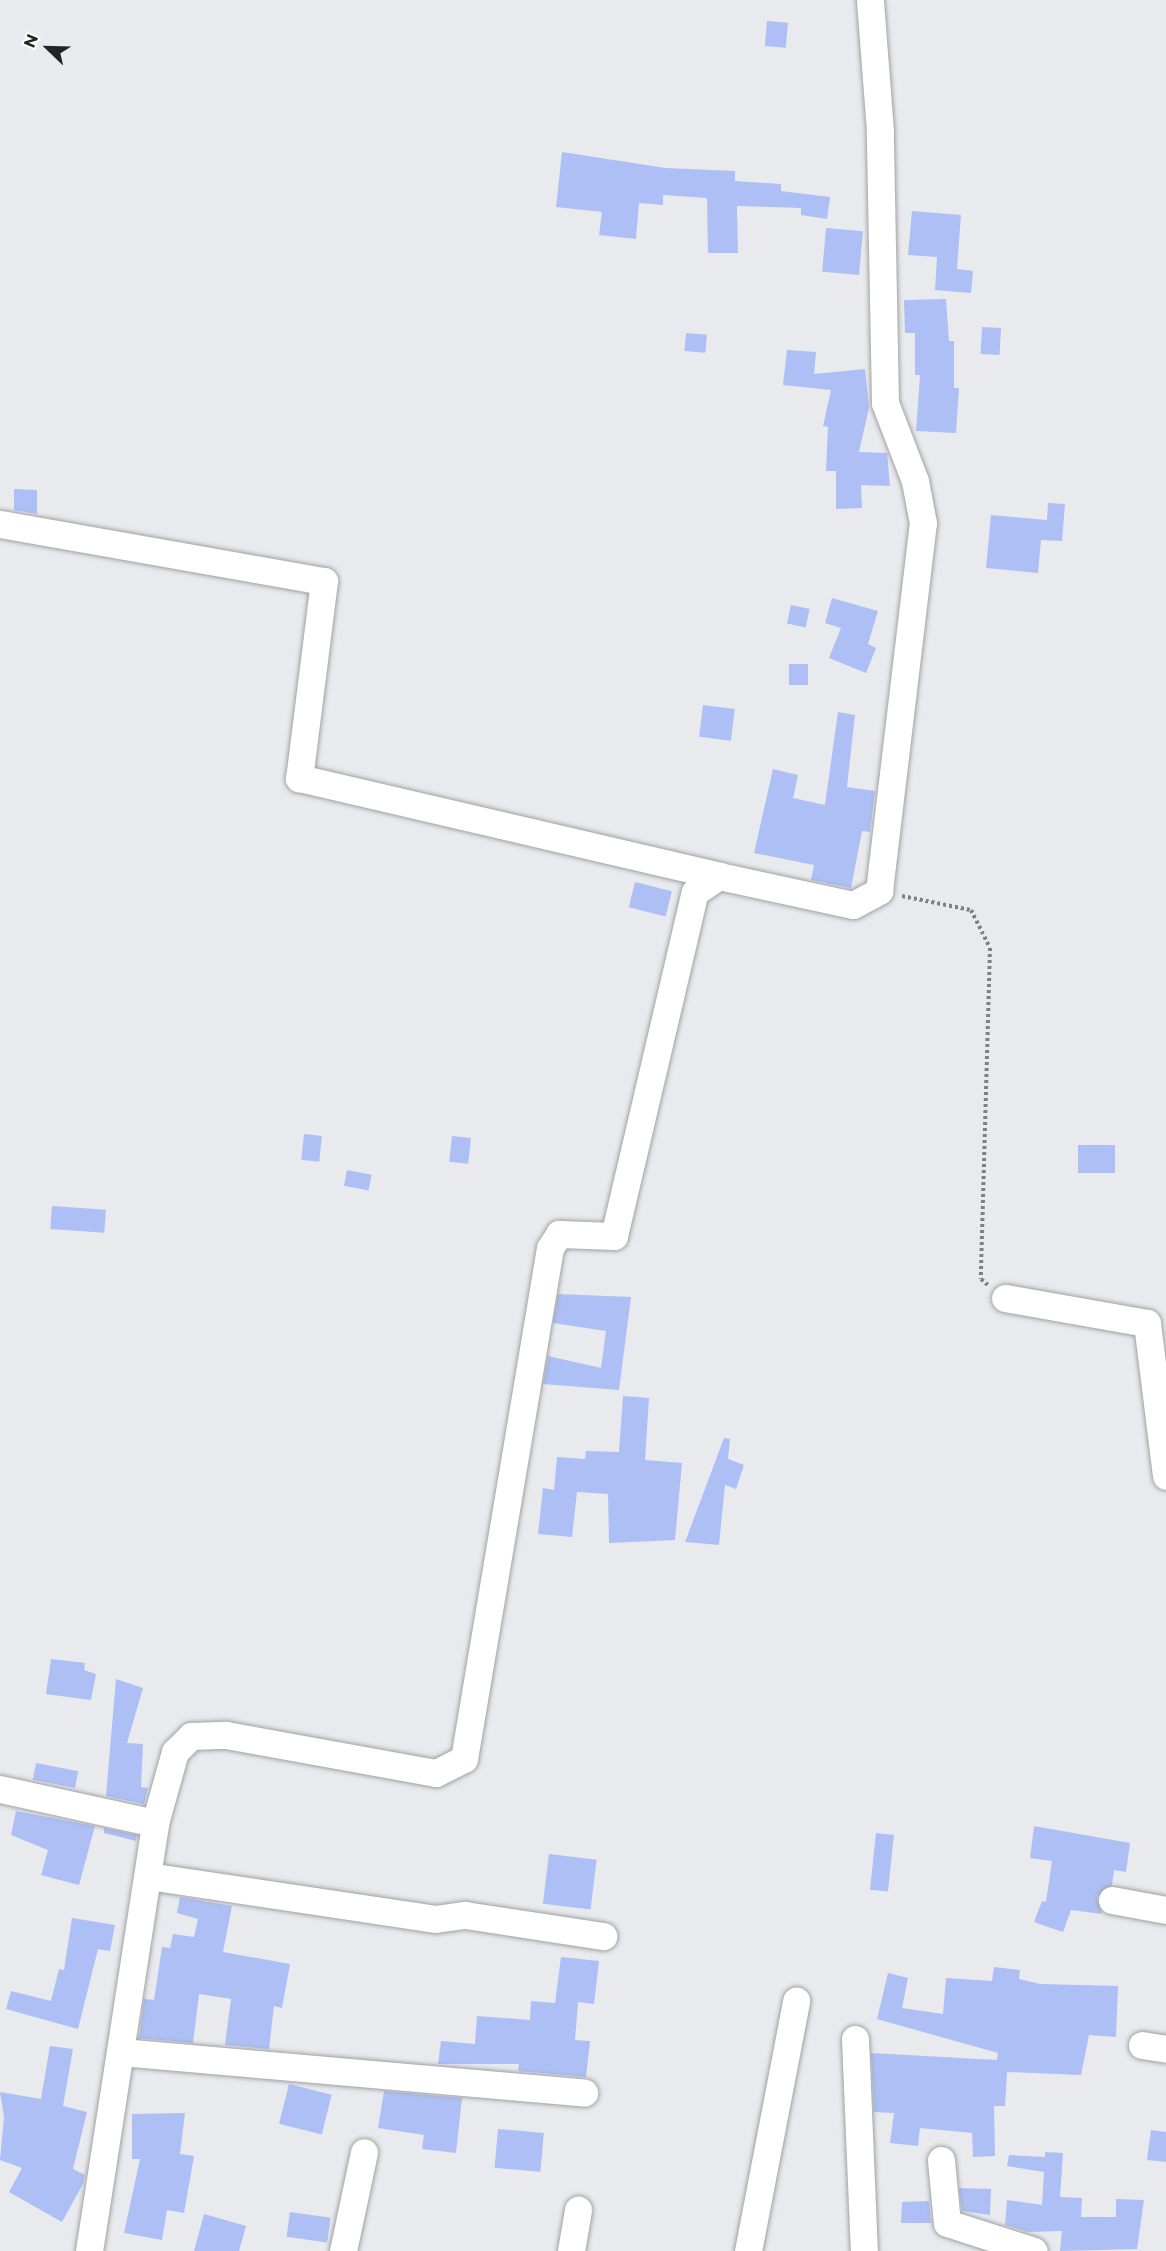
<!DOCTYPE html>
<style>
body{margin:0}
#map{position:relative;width:1166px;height:2251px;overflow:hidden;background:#e9eaee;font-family:Montserrat,sans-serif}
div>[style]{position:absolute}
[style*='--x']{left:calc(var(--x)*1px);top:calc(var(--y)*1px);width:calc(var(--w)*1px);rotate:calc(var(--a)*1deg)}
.building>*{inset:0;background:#adbff4;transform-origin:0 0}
.path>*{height:4px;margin-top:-2px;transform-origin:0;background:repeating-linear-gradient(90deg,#7f8083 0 3px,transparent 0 6px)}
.roads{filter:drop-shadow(0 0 2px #a0a2a5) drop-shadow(0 0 2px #a0a2a5)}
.minor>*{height:27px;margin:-13.5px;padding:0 13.5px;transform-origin:13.5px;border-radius:13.5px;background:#fff}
span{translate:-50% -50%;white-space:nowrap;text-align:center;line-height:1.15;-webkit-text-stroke:4.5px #fff;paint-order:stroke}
.north{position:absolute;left:18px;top:18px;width:60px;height:60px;-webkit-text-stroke:4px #fff;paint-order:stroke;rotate:293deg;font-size:16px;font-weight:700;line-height:24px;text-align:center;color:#232425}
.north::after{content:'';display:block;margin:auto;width:21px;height:27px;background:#232425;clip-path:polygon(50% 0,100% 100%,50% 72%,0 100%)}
</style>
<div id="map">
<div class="building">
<div style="left:767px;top:21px;width:21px;height:25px;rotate:5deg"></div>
<div style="clip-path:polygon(562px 152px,665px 168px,735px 171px,735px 181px,781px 184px,781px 191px,830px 197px,827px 219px,801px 215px,801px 208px,737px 206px,738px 253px,708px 253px,707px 198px,663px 195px,663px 205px,639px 203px,636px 239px,599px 235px,602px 212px,556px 207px)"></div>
<div style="clip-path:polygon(912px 211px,961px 215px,957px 269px,973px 271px,971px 293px,935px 290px,937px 257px,908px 255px)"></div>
<div style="left:826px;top:228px;width:37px;height:44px;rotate:5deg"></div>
<div style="clip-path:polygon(946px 299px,949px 341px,954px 341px,954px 388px,959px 388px,956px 433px,916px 431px,920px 375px,915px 375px,915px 333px,905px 333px,904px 300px)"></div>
<div style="left:982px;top:327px;width:19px;height:27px;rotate:3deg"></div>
<div style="left:686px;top:333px;width:21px;height:18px;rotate:5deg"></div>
<div style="clip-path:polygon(787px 350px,816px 352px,814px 374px,865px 369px,869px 408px,859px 452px,887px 453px,890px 486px,861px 485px,862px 508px,836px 509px,836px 471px,826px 471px,828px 427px,823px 426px,831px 390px,783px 385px)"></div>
<div style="clip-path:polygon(14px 489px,37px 490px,37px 514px,14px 510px)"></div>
<div style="clip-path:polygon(1048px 503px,1065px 504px,1062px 541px,1041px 540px,1038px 573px,986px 568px,991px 515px,1047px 520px)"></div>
<div style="clip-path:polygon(832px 598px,878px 611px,868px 644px,876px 648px,866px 673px,829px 658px,841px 628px,825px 623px)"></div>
<div style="left:791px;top:605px;width:19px;height:19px;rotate:12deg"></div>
<div style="left:789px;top:664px;width:19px;height:21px"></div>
<div style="left:703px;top:705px;width:32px;height:32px;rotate:7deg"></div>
<div style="clip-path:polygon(838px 712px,855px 715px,847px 787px,875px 791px,870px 832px,862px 831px,851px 888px,811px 880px,814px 865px,754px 853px,773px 769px,798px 775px,793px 798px,825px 805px)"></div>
<div style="left:635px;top:882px;width:38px;height:26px;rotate:14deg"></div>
<div style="left:304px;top:1134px;width:18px;height:26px;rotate:6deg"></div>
<div style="left:452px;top:1136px;width:19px;height:26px;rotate:6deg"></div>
<div style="left:1115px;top:1145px;width:28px;height:37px;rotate:90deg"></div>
<div style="left:347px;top:1170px;width:25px;height:16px;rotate:11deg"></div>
<div style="left:52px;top:1206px;width:54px;height:23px;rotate:4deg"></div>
<div style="clip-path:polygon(558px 1294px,631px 1297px,619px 1390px,543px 1384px,548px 1356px,601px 1368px,606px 1331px,553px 1323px)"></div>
<div style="clip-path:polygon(623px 1396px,649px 1398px,645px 1460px,682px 1463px,675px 1540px,609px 1543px,608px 1494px,577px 1492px,572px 1537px,538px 1534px,543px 1488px,554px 1490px,557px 1457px,585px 1459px,586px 1451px,619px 1452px)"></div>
<div style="clip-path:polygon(724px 1438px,730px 1439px,728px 1459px,744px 1465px,736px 1489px,725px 1485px,719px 1545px,685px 1542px)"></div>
<div style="clip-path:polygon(51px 1659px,85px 1663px,84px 1670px,96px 1674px,91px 1700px,46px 1694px)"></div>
<div style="clip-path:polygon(116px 1679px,143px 1688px,127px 1743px,143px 1744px,141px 1787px,148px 1788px,144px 1804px,106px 1796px)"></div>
<div style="left:36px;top:1763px;width:43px;height:17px;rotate:11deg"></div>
<div style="clip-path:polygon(16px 1811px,95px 1826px,79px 1885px,41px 1875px,48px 1850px,11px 1835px)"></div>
<div style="clip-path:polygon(1034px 1826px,1130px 1843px,1126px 1872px,1114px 1870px,1112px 1885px,1097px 1897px,1102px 1914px,1071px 1910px,1063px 1932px,1034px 1922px,1042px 1901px,1046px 1902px,1052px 1861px,1030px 1858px)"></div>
<div style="clip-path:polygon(104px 1828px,137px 1835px,136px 1841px,104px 1833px)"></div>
<div style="left:876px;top:1833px;width:18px;height:57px;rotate:6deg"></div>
<div style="left:549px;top:1854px;width:48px;height:50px;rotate:7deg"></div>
<div style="clip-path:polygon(180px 1897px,232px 1906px,223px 1952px,290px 1964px,282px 2008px,274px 2006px,269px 2049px,225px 2045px,231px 1999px,199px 1994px,193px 2043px,139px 2038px,144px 1999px,154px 2000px,162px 1947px,170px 1948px,173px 1934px,194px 1937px,198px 1919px,177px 1913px)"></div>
<div style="clip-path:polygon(72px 1918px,115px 1925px,110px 1951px,98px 1949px,78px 2029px,6px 2009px,11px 1991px,51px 2001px,59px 1969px,64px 1970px)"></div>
<div style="clip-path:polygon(561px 1957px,599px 1961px,594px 2004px,578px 2002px,575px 2040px,590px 2041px,586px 2077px,518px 2071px,519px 2064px,438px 2064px,441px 2041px,475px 2044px,477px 2016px,530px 2020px,531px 2001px,555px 2003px)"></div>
<div style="clip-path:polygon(994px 1967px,1020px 1970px,1019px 1979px,1040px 1984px,1118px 1986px,1116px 2037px,1089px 2035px,1081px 2075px,1007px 2072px,1005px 2106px,994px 2106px,995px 2156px,973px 2157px,972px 2133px,920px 2128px,918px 2146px,890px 2143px,894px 2113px,874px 2112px,871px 2053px,997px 2060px,998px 2053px,877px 2019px,888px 1973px,908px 1978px,902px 2008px,943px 2014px,946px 1978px,992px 1981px)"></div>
<div style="clip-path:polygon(50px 2046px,73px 2049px,63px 2106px,87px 2112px,73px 2169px,85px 2175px,83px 2184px,62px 2222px,9px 2192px,22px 2168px,0 2160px,4px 2117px,0 2092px,41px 2099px)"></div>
<div style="left:289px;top:2084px;width:44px;height:41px;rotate:14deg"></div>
<div style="clip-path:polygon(384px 2091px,462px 2098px,456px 2153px,422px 2149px,424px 2135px,378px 2128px)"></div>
<div style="clip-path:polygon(185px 2113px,180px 2154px,194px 2156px,184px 2213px,167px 2210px,162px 2240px,124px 2233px,140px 2159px,132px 2159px,132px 2114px)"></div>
<div style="left:498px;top:2129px;width:46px;height:39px;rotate:5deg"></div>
<div style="clip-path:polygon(1151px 2130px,1166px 2132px,1166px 2162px,1147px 2160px)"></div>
<div style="clip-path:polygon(1045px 2152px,1063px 2153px,1060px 2197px,1082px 2198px,1081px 2217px,1116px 2217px,1116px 2199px,1144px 2200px,1137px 2249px,1060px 2251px,1062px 2231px,1028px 2232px,1005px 2225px,1007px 2200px,1042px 2205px,1044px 2172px,1007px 2166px,1009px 2155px,1045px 2157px)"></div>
<div style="clip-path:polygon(959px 2188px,991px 2189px,990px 2215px,962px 2211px)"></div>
<div style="clip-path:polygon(929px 2201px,931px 2223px,901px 2223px,902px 2202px)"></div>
<div style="left:290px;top:2212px;width:41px;height:25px;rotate:8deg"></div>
<div style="clip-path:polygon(204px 2214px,246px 2226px,239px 2251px,194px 2251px)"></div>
</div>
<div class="path">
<div style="--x:902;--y:896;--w:70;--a:11.5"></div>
<div style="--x:971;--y:910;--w:42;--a:63.4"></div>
<div style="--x:990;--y:948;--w:331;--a:91.6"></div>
<div style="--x:981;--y:1279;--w:9;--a:41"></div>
</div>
<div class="roads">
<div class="minor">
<div style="--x:0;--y:524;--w:329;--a:10"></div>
<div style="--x:324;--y:581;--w:199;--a:97.2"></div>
<div style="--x:299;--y:778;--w:431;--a:13.1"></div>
<div style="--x:1005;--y:1298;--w:144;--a:10"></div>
<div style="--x:1147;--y:1323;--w:154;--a:82.9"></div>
<div style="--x:0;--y:1789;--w:159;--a:12.4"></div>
<div style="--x:148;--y:1876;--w:290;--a:8.5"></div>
<div style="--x:435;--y:1919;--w:30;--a:-8"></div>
<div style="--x:465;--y:1915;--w:140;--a:8.7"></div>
<div style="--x:1112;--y:1900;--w:55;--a:10.5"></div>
<div style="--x:855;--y:2039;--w:212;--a:87.6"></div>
<div style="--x:1142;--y:2045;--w:24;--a:9"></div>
<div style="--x:120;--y:2052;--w:466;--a:5"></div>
<div style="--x:941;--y:2160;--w:63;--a:84.6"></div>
<div style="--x:947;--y:2223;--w:91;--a:17.8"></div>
<div style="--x:89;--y:2251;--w:433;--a:-81.2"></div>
<div style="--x:155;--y:1823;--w:74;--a:-74.3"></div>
<div style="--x:175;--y:1752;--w:23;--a:-45"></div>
<div style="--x:191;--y:1736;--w:35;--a:-2"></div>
<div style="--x:226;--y:1735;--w:213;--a:10.3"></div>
<div style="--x:436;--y:1773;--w:31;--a:-27"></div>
<div style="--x:464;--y:1759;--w:518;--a:-80.45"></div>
<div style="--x:550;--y:1248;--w:17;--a:-57"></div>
<div style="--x:559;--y:1234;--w:55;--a:2.1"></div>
<div style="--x:614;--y:1236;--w:353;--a:-76.8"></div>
<div style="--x:695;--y:892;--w:29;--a:-34"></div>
<div style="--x:719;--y:876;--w:137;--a:12.2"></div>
<div style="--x:853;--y:905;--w:30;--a:-28"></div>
<div style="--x:879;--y:891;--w:371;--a:-83.2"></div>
<div style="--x:923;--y:523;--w:43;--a:-100.8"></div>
<div style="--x:915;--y:481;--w:84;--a:-111"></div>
<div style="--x:885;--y:403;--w:272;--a:-91.1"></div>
<div style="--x:880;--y:131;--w:131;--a:-94.4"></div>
<div style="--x:343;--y:2251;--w:101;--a:-78"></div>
<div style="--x:571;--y:2251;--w:42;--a:-80.3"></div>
<div style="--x:748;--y:2251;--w:255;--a:-79.1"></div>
</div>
</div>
<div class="north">N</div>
</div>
